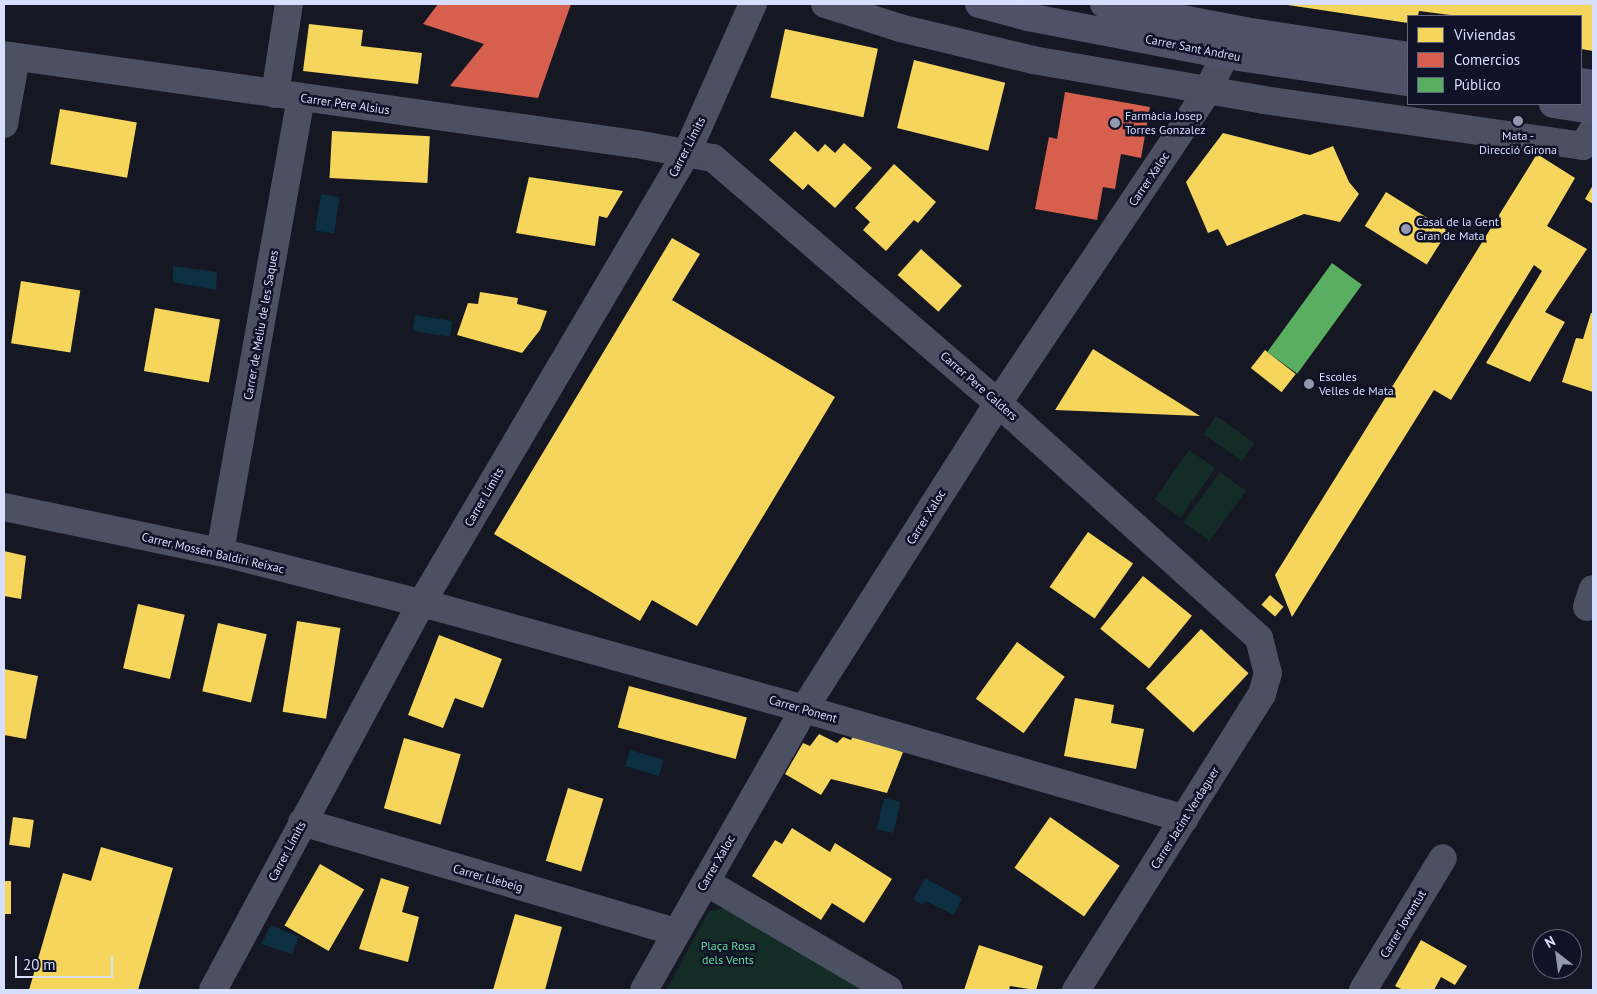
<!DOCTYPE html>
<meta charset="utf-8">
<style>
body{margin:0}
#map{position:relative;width:1597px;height:994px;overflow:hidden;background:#151722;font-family:"PT Sans",sans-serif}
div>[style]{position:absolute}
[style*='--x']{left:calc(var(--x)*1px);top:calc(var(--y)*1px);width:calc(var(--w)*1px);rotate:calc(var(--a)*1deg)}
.green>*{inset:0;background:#132d26;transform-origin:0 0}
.water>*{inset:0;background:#0c2f42;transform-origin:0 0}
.homes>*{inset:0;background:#f6d55c;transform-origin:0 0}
.shops>*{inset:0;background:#d6604d}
.public>*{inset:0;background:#5aae61;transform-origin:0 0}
.minor>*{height:28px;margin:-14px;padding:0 14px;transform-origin:14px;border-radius:14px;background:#4b5062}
.major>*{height:28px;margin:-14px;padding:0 14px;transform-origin:14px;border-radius:14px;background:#515069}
.dots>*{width:14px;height:14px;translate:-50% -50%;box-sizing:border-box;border:2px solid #101327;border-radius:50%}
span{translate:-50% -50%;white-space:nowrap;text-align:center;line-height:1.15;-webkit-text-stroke:5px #101327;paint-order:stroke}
.street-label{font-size:12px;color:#d7defe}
.poi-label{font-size:12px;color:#d7defe}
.left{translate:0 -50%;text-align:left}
.park-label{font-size:12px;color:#63de9b}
.frame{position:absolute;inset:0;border:5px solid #d7defe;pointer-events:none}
.legend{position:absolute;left:1407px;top:15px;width:175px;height:90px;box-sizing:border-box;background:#101327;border:1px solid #60647d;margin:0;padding:6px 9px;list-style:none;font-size:15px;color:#d7defe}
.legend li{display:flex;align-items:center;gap:10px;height:25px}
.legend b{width:25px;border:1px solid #60647d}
.north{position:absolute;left:1532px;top:929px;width:50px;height:50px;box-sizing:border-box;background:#101327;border:1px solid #60647d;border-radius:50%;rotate:330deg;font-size:14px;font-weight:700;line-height:20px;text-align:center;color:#d7defe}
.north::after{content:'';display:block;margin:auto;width:18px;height:22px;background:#9398b1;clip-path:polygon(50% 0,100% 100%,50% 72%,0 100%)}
.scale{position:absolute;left:15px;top:956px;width:98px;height:22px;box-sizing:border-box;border:2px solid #d7defe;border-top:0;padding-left:6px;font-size:15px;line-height:18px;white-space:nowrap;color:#d7defe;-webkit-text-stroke:4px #101327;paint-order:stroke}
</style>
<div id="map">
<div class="green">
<div style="left:1216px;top:416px;width:47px;height:22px;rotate:35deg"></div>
<div style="left:1189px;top:450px;width:32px;height:60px;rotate:35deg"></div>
<div style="left:1220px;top:472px;width:32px;height:62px;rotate:36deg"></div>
<div style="clip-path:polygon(725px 908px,862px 990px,666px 990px,709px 911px)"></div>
</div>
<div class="water">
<div style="left:321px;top:194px;width:19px;height:37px;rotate:9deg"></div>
<div style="clip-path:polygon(173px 266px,217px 272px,216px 290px,173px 282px)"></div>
<div style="left:415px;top:315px;width:38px;height:16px;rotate:9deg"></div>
<div style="left:630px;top:750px;width:35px;height:17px;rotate:16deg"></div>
<div style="left:884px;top:798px;width:17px;height:32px;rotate:13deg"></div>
<div style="clip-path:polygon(925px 878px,962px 898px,954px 915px,926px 901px,922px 905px,913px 899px)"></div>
<div style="clip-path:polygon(271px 925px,299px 937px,292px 954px,261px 944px)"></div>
</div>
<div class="homes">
<div style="clip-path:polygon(1281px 4px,1593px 4px,1593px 51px,1581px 49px,1581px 16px,1458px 16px,1419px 11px,1418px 16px,1408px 16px,1408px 23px)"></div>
<div style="clip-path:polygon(309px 24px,363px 30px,361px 46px,422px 53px,418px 84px,303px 71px)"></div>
<div style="left:785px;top:29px;width:95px;height:70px;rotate:12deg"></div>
<div style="left:914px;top:60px;width:94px;height:70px;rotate:14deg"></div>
<div style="left:60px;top:109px;width:78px;height:56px;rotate:10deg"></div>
<div style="left:332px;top:131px;width:98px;height:47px;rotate:3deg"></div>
<div style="clip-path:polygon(795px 131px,818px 152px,825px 144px,835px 153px,844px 143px,872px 168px,835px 208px,808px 184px,803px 190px,769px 160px)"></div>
<div style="clip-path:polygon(1223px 133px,1310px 155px,1333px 146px,1349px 182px,1359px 194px,1340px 222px,1304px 214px,1227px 246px,1218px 229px,1208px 233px,1186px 182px)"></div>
<div style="clip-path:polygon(1537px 154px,1575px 178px,1547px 226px,1587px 249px,1545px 312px,1565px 322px,1530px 382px,1486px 363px,1542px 271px,1534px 265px,1451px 400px,1434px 390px,1292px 617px,1275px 575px)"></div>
<div style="clip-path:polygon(894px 164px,936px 202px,918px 223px,914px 220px,886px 251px,863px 230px,870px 222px,855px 208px)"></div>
<div style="clip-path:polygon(529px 177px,623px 191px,607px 218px,599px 216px,595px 246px,516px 233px)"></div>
<div style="clip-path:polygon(1593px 185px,1593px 204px,1585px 199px)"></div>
<div style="left:1386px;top:192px;width:73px;height:40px;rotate:32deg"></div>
<div style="clip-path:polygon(672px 238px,700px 254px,672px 300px,835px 397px,697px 626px,652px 600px,640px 621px,494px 534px)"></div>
<div style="left:921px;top:249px;width:55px;height:35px;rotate:42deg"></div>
<div style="left:21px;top:281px;width:60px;height:63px;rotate:9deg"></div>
<div style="clip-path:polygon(480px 292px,518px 298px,517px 304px,547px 311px,540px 330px,522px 353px,457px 335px,468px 303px,478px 304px)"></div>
<div style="left:155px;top:308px;width:66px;height:64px;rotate:10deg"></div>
<div style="clip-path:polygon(1591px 313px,1593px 313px,1593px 392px,1562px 382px,1576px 338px,1583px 339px)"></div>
<div style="clip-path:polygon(1093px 349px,1200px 416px,1055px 410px)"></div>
<div style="left:1265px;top:350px;width:39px;height:23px;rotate:38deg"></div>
<div style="left:1088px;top:532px;width:55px;height:67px;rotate:35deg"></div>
<div style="clip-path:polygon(4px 551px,26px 556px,21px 599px,4px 596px)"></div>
<div style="left:1143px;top:576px;width:63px;height:68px;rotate:39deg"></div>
<div style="left:1270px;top:595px;width:18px;height:13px;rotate:41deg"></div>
<div style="left:138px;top:604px;width:48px;height:66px;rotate:13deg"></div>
<div style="left:297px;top:621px;width:44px;height:92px;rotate:9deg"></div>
<div style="left:218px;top:623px;width:50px;height:70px;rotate:13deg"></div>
<div style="left:1201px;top:629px;width:65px;height:81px;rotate:43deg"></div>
<div style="clip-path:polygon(439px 635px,502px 659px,483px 708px,455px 698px,443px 728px,408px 715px)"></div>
<div style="left:1017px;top:642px;width:59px;height:70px;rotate:36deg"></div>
<div style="clip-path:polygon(4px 669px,38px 676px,26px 739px,4px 735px)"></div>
<div style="left:629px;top:686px;width:122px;height:43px;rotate:15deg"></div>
<div style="clip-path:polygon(1075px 698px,1114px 705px,1111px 723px,1144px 729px,1136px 769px,1064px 756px)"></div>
<div style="clip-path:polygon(819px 734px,837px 743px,843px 737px,851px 740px,854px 734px,903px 752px,887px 793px,831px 779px,821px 795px,785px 774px,803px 743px,810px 746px)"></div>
<div style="left:404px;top:738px;width:59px;height:73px;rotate:16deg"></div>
<div style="left:568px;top:788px;width:37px;height:76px;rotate:17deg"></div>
<div style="left:13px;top:817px;width:21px;height:28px;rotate:8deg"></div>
<div style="left:1050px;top:817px;width:85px;height:62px;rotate:35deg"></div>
<div style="clip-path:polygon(792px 828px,830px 852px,835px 843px,892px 879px,864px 923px,832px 903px,821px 920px,752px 876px,775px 840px,782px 844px)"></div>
<div style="clip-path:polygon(101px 847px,173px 868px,138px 990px,29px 990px,63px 873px,91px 881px)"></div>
<div style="left:320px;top:864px;width:51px;height:71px;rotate:30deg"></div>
<div style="clip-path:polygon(381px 878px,409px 887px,402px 912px,419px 917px,408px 962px,359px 949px)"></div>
<div style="left:4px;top:881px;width:7px;height:33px"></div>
<div style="clip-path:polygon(515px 914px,562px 927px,545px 990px,493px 990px)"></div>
<div style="clip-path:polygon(1421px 940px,1467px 966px,1455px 985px,1441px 977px,1434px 990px,1403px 990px,1395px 986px)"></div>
<div style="clip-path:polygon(979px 945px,1043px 966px,1036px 990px,1010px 986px,1009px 990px,964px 990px)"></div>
</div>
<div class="shops">
<div style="clip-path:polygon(438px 4px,571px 4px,538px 98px,450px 86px,484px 44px,423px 24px)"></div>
<div style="clip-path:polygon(1065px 92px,1150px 107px,1141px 158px,1121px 154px,1115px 189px,1103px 187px,1097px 220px,1035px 209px,1049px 137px,1057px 139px)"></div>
</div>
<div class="public">
<div style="left:1332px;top:263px;width:37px;height:110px;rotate:36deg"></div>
</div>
<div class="minor">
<div style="--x:825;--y:4;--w:79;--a:17.7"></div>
<div style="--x:900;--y:28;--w:137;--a:13.5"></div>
<div style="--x:1033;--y:60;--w:234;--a:9.8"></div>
<div style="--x:1264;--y:100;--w:322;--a:8.2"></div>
<div style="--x:1583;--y:146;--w:19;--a:-58"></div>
<div style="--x:4;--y:55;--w:638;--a:8.02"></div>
<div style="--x:636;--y:144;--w:78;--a:10.3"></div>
<div style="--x:713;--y:158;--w:376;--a:40.7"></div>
<div style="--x:998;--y:403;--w:351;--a:42"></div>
<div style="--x:1259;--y:638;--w:36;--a:76"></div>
<div style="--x:1268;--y:673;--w:22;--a:106"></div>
<div style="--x:1262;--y:694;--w:350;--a:122.1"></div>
<div style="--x:275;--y:94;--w:91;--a:-81.2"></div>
<div style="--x:4;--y:124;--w:68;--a:-79.8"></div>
<div style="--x:4;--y:507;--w:221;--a:11.8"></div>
<div style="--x:220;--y:552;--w:231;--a:14.3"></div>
<div style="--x:444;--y:609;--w:374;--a:15.5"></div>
<div style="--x:804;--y:709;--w:396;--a:16.1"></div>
<div style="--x:220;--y:552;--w:461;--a:-79.9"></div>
<div style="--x:1587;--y:607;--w:19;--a:-72"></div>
<div style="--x:302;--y:822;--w:389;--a:16.4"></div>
<div style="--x:706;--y:882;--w:212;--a:30.5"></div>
<div style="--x:213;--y:990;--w:438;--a:-61.7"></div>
<div style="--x:421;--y:604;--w:524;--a:-59.52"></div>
<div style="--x:687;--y:152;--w:162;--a:-66"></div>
<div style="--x:644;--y:990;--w:323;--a:-60.3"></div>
<div style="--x:804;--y:709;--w:362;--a:-57.6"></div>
<div style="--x:998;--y:403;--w:377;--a:-56.1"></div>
<div style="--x:1208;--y:90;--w:39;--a:-64"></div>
<div style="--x:1225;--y:55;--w:24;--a:-28"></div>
<div style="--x:1363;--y:990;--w:154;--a:-58.8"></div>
</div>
<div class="major">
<div style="--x:979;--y:4;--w:51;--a:14.9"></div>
<div style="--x:1028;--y:17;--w:201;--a:10.9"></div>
<div style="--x:1225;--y:55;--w:185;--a:8.4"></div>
<div style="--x:1104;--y:4;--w:144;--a:10.8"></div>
<div style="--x:1245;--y:31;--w:165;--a:8.7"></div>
<div style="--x:1581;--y:82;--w:12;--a:9"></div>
<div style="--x:1553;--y:104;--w:40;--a:8.5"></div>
</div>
<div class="dots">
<div style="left:1518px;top:121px;background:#9398b1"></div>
<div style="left:1115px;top:123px;background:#9398b1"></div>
<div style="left:1406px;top:229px;background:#9398b1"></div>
<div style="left:1309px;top:384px;background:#9398b1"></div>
</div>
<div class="street-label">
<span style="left:1193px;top:48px;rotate:11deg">Carrer Sant Andreu</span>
<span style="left:345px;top:104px;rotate:8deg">Carrer Pere Alsius</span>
<span style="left:687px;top:147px;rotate:-63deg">Carrer Límits</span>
<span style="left:1149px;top:179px;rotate:-56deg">Carrer Xaloc</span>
<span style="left:261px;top:325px;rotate:-80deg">Carrer de Meliu de les Saques</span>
<span style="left:979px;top:386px;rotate:41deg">Carrer Pere Calders</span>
<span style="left:484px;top:497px;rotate:-60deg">Carrer Límits</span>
<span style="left:926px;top:517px;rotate:-58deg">Carrer Xaloc</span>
<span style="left:213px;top:553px;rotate:13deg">Carrer Mossèn Baldiri Reixac</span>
<span style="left:803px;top:709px;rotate:16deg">Carrer Ponent</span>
<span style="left:1185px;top:818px;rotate:-58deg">Carrer Jacint Verdaguer</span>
<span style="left:287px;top:851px;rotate:-62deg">Carrer Límits</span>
<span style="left:716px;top:863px;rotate:-60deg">Carrer Xaloc</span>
<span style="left:488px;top:878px;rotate:16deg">Carrer Llebeig</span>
<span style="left:1403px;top:924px;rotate:-59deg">Carrer Joventut</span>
</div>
<div class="poi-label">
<span class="left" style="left:1125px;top:123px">Farmàcia Josep<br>Torres Gonzalez</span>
<span style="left:1518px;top:143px">Mata -<br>Direcció Girona</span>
<span class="left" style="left:1416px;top:229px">Casal de la Gent<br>Gran de Mata</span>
<span class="left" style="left:1319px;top:384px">Escoles<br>Velles de Mata</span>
</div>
<div class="park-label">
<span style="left:728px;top:953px">Plaça Rosa<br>dels Vents</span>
</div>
<div class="frame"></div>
<ul class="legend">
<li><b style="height:14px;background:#f6d55c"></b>Viviendas</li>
<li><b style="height:14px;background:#d6604d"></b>Comercios</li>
<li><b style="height:14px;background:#5aae61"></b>Público</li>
</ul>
<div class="north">N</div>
<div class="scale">20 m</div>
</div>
